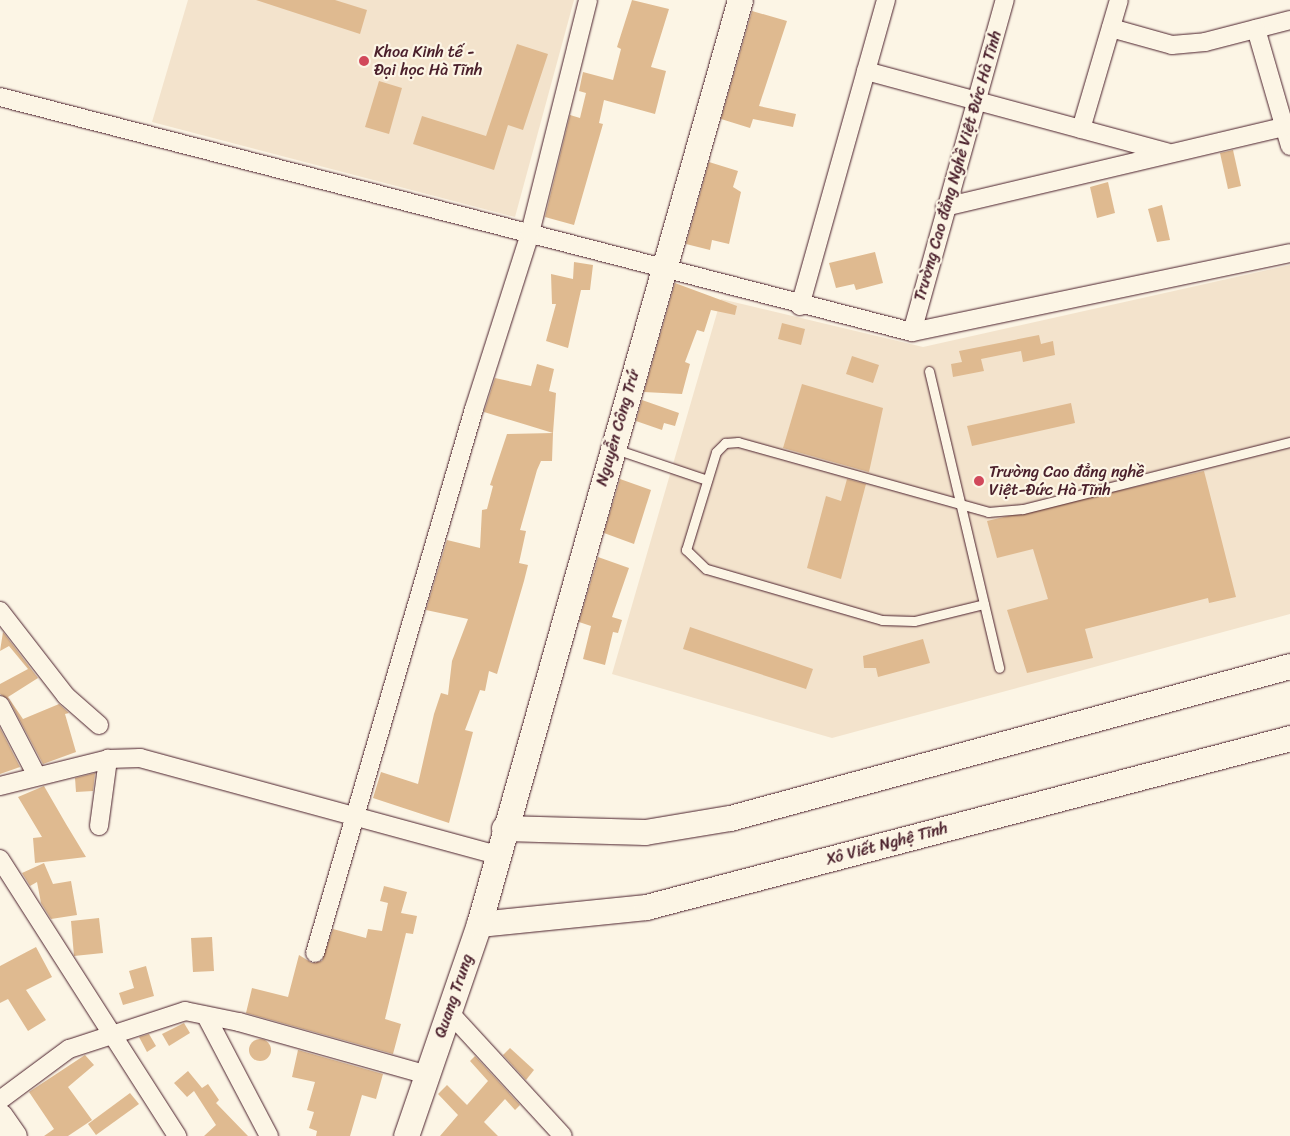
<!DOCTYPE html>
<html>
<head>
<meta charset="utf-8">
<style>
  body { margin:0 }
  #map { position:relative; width:1290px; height:1136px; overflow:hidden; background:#fcf5e5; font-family:Sriracha,sans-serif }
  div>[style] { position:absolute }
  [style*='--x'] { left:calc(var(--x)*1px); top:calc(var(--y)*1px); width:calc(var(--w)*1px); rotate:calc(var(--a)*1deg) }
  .built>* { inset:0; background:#f3e3cc }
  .building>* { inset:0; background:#dfba90 }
  .round { border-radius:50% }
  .roads { filter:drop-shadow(0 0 1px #4a1f2b) drop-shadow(0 0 1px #4a1f2b) }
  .lane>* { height:9px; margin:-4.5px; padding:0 4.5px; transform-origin:4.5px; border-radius:4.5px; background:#fcf5e5 }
  .street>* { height:18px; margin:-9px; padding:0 9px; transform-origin:9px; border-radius:9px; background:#fcf5e5 }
  .secondary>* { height:25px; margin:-12.5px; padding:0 12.5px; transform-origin:12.5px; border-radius:12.5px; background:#fcf5e5 }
  .dots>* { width:14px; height:14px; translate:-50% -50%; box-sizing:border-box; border:2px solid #fcf5e5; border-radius:50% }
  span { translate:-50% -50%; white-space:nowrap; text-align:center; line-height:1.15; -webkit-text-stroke:4.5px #fcf5e5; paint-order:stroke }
  .poi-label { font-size:16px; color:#4a1f2b }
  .left { translate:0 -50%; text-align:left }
  .street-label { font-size:16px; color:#4a1f2b }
</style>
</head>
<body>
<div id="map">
  <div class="built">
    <i style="clip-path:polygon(188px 0,574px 0,515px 217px,152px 122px)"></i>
    <i style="clip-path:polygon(1290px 265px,1290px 614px,832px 738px,612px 674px,721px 299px,923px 347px)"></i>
  </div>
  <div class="building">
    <i style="clip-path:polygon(256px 0,335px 0,367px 10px,360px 34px)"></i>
    <i style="clip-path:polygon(632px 0,669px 9px,651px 67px,666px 71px,655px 114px,604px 100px,599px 123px,603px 124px,574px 225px,545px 217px,570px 115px,580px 118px,586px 93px,579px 91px,583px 72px,613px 80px,621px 49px,617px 47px)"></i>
    <i style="clip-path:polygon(752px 11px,787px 21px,759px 106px,796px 114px,793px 127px,753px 119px,750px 128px,721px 119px)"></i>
    <i style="clip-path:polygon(517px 44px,548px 54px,523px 130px,508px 125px,494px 170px,413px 144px,422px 116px,486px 136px)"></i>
    <i style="clip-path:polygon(379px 81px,402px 88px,389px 134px,365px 127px)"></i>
    <i style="clip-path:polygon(1233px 150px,1241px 186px,1228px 189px,1220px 153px)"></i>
    <i style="clip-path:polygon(709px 162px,738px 171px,733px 187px,741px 192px,729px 244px,712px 240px,710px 250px,686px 244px)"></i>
    <i style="clip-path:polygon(1108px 182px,1115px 213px,1097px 218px,1090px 187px)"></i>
    <i style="clip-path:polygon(1162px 205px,1170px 240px,1157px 242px,1148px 209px)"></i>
    <i style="clip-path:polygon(875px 252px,883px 283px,856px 290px,854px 284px,836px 288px,829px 263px)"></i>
    <i style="clip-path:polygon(574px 262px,593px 265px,590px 290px,581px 290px,568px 348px,546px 341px,556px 304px,552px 304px,551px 274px,573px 279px)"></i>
    <i style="clip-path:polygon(675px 283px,737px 306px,735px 315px,711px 310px,704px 332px,697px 330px,685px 362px,690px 364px,682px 394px,644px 392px)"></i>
    <i style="clip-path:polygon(782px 323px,805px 329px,801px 345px,778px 339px)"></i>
    <i style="clip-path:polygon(1039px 335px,1041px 344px,1053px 341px,1055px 355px,1023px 362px,1021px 351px,981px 359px,984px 371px,953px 377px,951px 364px,962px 362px,959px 351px)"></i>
    <i style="clip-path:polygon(852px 356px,879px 365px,873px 383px,846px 374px)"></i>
    <i style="clip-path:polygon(537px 364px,554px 369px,549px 391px,556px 393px,553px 433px,484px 412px,495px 378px,531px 386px)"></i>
    <i style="clip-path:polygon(802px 384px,883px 408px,869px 472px,783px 448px)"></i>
    <i style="clip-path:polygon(642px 400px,679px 413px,675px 426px,664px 423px,662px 430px,636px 421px)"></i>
    <i style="clip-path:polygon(1071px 403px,1075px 423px,972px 446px,967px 426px)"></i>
    <i style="clip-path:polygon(553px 433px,552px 461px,541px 461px,537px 470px,520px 530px,526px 531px,519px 563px,528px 565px,524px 581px,497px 674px,489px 671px,485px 691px,480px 690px,465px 730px,473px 732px,449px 823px,373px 798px,381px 772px,418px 784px,434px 714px,441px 693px,448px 695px,452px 661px,468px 619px,426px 610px,447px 540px,480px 548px,482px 510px,487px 509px,493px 486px,490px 485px,507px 434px)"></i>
    <i style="clip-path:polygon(1204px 471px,1236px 597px,1209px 603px,1208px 598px,1085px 629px,1093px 658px,1027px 673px,1007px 610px,1048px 599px,1033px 549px,997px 558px,987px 521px)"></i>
    <i style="clip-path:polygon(620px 479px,651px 490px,634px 544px,604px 533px)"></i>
    <i style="clip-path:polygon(847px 479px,866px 484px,841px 579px,807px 568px,826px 496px,841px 501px)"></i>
    <i style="clip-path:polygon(598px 557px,629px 568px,612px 617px,622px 620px,618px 633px,613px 632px,605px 665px,583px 659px,591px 626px,579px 622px)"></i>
    <i style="clip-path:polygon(690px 627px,813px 669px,806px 689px,683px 649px)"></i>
    <i style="clip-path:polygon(3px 632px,38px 678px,8px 697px,23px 719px,59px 704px,69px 713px,65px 714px,76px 752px,43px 764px,9px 700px,0 694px,0 684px,28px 669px,9px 646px,0 651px)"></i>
    <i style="clip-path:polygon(923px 639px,930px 663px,878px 677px,876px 668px,864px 668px,863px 656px)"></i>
    <i style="clip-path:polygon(0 728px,20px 767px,0 774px)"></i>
    <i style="clip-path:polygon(95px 773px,93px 791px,76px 792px,75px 778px)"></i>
    <i style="clip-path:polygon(44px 786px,66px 824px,86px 857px,35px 863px,33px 838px,42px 837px,18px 797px)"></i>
    <i style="clip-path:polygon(44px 863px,53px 884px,71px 881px,77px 915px,51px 919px,41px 903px,37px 882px,30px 886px,22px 873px)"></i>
    <i style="clip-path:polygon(384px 886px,407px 892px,401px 913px,417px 916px,413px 934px,406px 933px,385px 1019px,401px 1024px,393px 1054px,246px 1013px,252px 988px,288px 997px,299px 955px,312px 963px,322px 961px,333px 929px,366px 938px,368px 929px,382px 931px,388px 903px,380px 901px)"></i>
    <i style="clip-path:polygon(99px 918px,103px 953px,74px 956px,71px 921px)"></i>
    <i style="clip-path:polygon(212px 937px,214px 971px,193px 972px,191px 938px)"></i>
    <i style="clip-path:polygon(36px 947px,52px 977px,26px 990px,46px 1020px,28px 1031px,8px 999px,0 1003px,0 966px)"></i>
    <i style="clip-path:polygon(146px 966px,154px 996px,123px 1005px,119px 993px,134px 988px,129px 971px)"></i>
    <i style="clip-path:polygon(184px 1023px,190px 1033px,169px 1046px,162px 1034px)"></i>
    <i style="clip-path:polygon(149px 1034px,156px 1046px,147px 1052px,139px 1037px)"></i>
    <i class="round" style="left:249px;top:1039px;width:22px;height:22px"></i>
    <i style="clip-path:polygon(510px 1048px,534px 1070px,526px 1080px,503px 1055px)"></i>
    <i style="clip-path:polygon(298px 1050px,383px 1074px,376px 1099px,362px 1095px,350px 1136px,316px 1136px,317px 1131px,309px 1128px,314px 1112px,307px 1110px,315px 1082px,292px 1077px)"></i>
    <i style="clip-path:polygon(85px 1055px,94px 1065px,68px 1087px,92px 1120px,68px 1136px,44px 1136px,54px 1129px,29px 1092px)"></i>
    <i style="clip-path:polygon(475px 1056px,520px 1105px,515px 1110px,505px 1099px,484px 1122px,498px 1136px,440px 1136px,458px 1115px,438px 1094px,447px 1085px,467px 1105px,488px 1081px,470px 1061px)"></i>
    <i style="clip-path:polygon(188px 1071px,202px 1088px,208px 1084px,219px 1100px,216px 1103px,248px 1136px,204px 1136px,216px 1125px,194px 1091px,187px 1097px,174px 1083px)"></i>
    <i style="clip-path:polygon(130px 1093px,139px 1104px,96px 1135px,88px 1124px)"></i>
  </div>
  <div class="roads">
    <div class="lane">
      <i style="--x:929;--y:371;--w:305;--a:76.7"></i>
      <i style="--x:615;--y:449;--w:97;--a:18.6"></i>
      <i style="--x:984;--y:604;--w:72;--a:166.3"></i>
      <i style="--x:914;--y:621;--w:32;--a:-178"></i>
      <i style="--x:882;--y:620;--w:183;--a:-163.8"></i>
      <i style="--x:706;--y:569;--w:28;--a:-136"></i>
      <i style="--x:686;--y:550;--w:102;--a:-73"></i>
      <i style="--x:716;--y:452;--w:13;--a:-45"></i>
      <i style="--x:725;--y:443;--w:13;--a:-4"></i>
      <i style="--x:738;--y:442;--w:260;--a:15.6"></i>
      <i style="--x:988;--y:512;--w:35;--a:-5"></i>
      <i style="--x:1023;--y:509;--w:275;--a:-14.1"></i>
    </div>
    <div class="street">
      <i style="--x:1111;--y:28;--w:63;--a:15.6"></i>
      <i style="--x:1172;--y:45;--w:33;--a:-5"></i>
      <i style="--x:1205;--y:42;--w:88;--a:-14.5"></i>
      <i style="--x:1256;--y:29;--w:122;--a:73.8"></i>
      <i style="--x:866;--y:71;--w:312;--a:15.1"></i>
      <i style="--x:0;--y:97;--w:942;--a:14.45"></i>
      <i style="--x:912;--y:332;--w:386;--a:-11.8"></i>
      <i style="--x:1081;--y:129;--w:134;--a:-73.6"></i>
      <i style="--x:945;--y:207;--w:348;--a:-13.3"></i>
      <i style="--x:800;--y:306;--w:318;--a:-74.3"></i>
      <i style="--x:912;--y:332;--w:345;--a:-74.4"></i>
      <i style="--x:0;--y:611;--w:108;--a:52.2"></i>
      <i style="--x:66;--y:696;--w:44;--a:41.3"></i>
      <i style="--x:0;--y:705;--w:80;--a:62.5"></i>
      <i style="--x:0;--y:786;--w:111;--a:-14"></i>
      <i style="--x:108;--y:759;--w:32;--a:-2"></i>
      <i style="--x:140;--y:758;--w:371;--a:15.2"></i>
      <i style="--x:99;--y:826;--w:68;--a:-82.3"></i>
      <i style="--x:0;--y:859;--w:329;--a:57.4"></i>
      <i style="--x:315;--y:953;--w:567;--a:-73.71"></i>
      <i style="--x:474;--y:409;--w:185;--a:-72.3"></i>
      <i style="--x:530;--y:233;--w:240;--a:-76"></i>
      <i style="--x:449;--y:1012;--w:168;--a:47.4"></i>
      <i style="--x:206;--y:1016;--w:136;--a:62.3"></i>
      <i style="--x:0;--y:1100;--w:86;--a:-36.5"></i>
      <i style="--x:69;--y:1049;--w:122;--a:-18.1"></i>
      <i style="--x:185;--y:1011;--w:55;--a:11.5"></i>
      <i style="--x:239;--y:1022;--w:195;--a:15.7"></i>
    </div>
    <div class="secondary">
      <i style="--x:504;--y:828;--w:141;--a:1.6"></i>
      <i style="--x:645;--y:832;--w:86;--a:-9.4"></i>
      <i style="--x:730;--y:818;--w:580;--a:-15.19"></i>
      <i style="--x:479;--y:924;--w:168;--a:-5.8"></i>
      <i style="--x:646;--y:907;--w:666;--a:-14.7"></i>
      <i style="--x:0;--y:1116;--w:24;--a:55"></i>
      <i style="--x:406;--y:1136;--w:224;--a:-71"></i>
      <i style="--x:479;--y:924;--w:960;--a:-74.23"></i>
    </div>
  </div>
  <div class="dots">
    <i style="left:364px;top:61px;background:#d1495b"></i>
    <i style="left:979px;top:481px;background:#d1495b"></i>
  </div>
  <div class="poi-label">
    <span class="left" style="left:374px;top:61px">Khoa Kinh tế -<br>Đại học Hà Tĩnh</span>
    <span class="left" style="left:989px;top:481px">Trường Cao đẳng nghề<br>Việt-Đức Hà Tĩnh</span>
  </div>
  <div class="street-label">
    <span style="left:958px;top:166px;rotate:-74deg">Trường Cao đẳng Nghề Việt Đức Hà Tĩnh</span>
    <span style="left:618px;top:428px;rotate:-74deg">Nguyễn Công Trứ</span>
    <span style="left:887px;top:844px;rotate:-15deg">Xô Viết Nghệ Tĩnh</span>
    <span style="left:454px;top:996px;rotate:-71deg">Quang Trung</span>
  </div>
</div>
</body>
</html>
